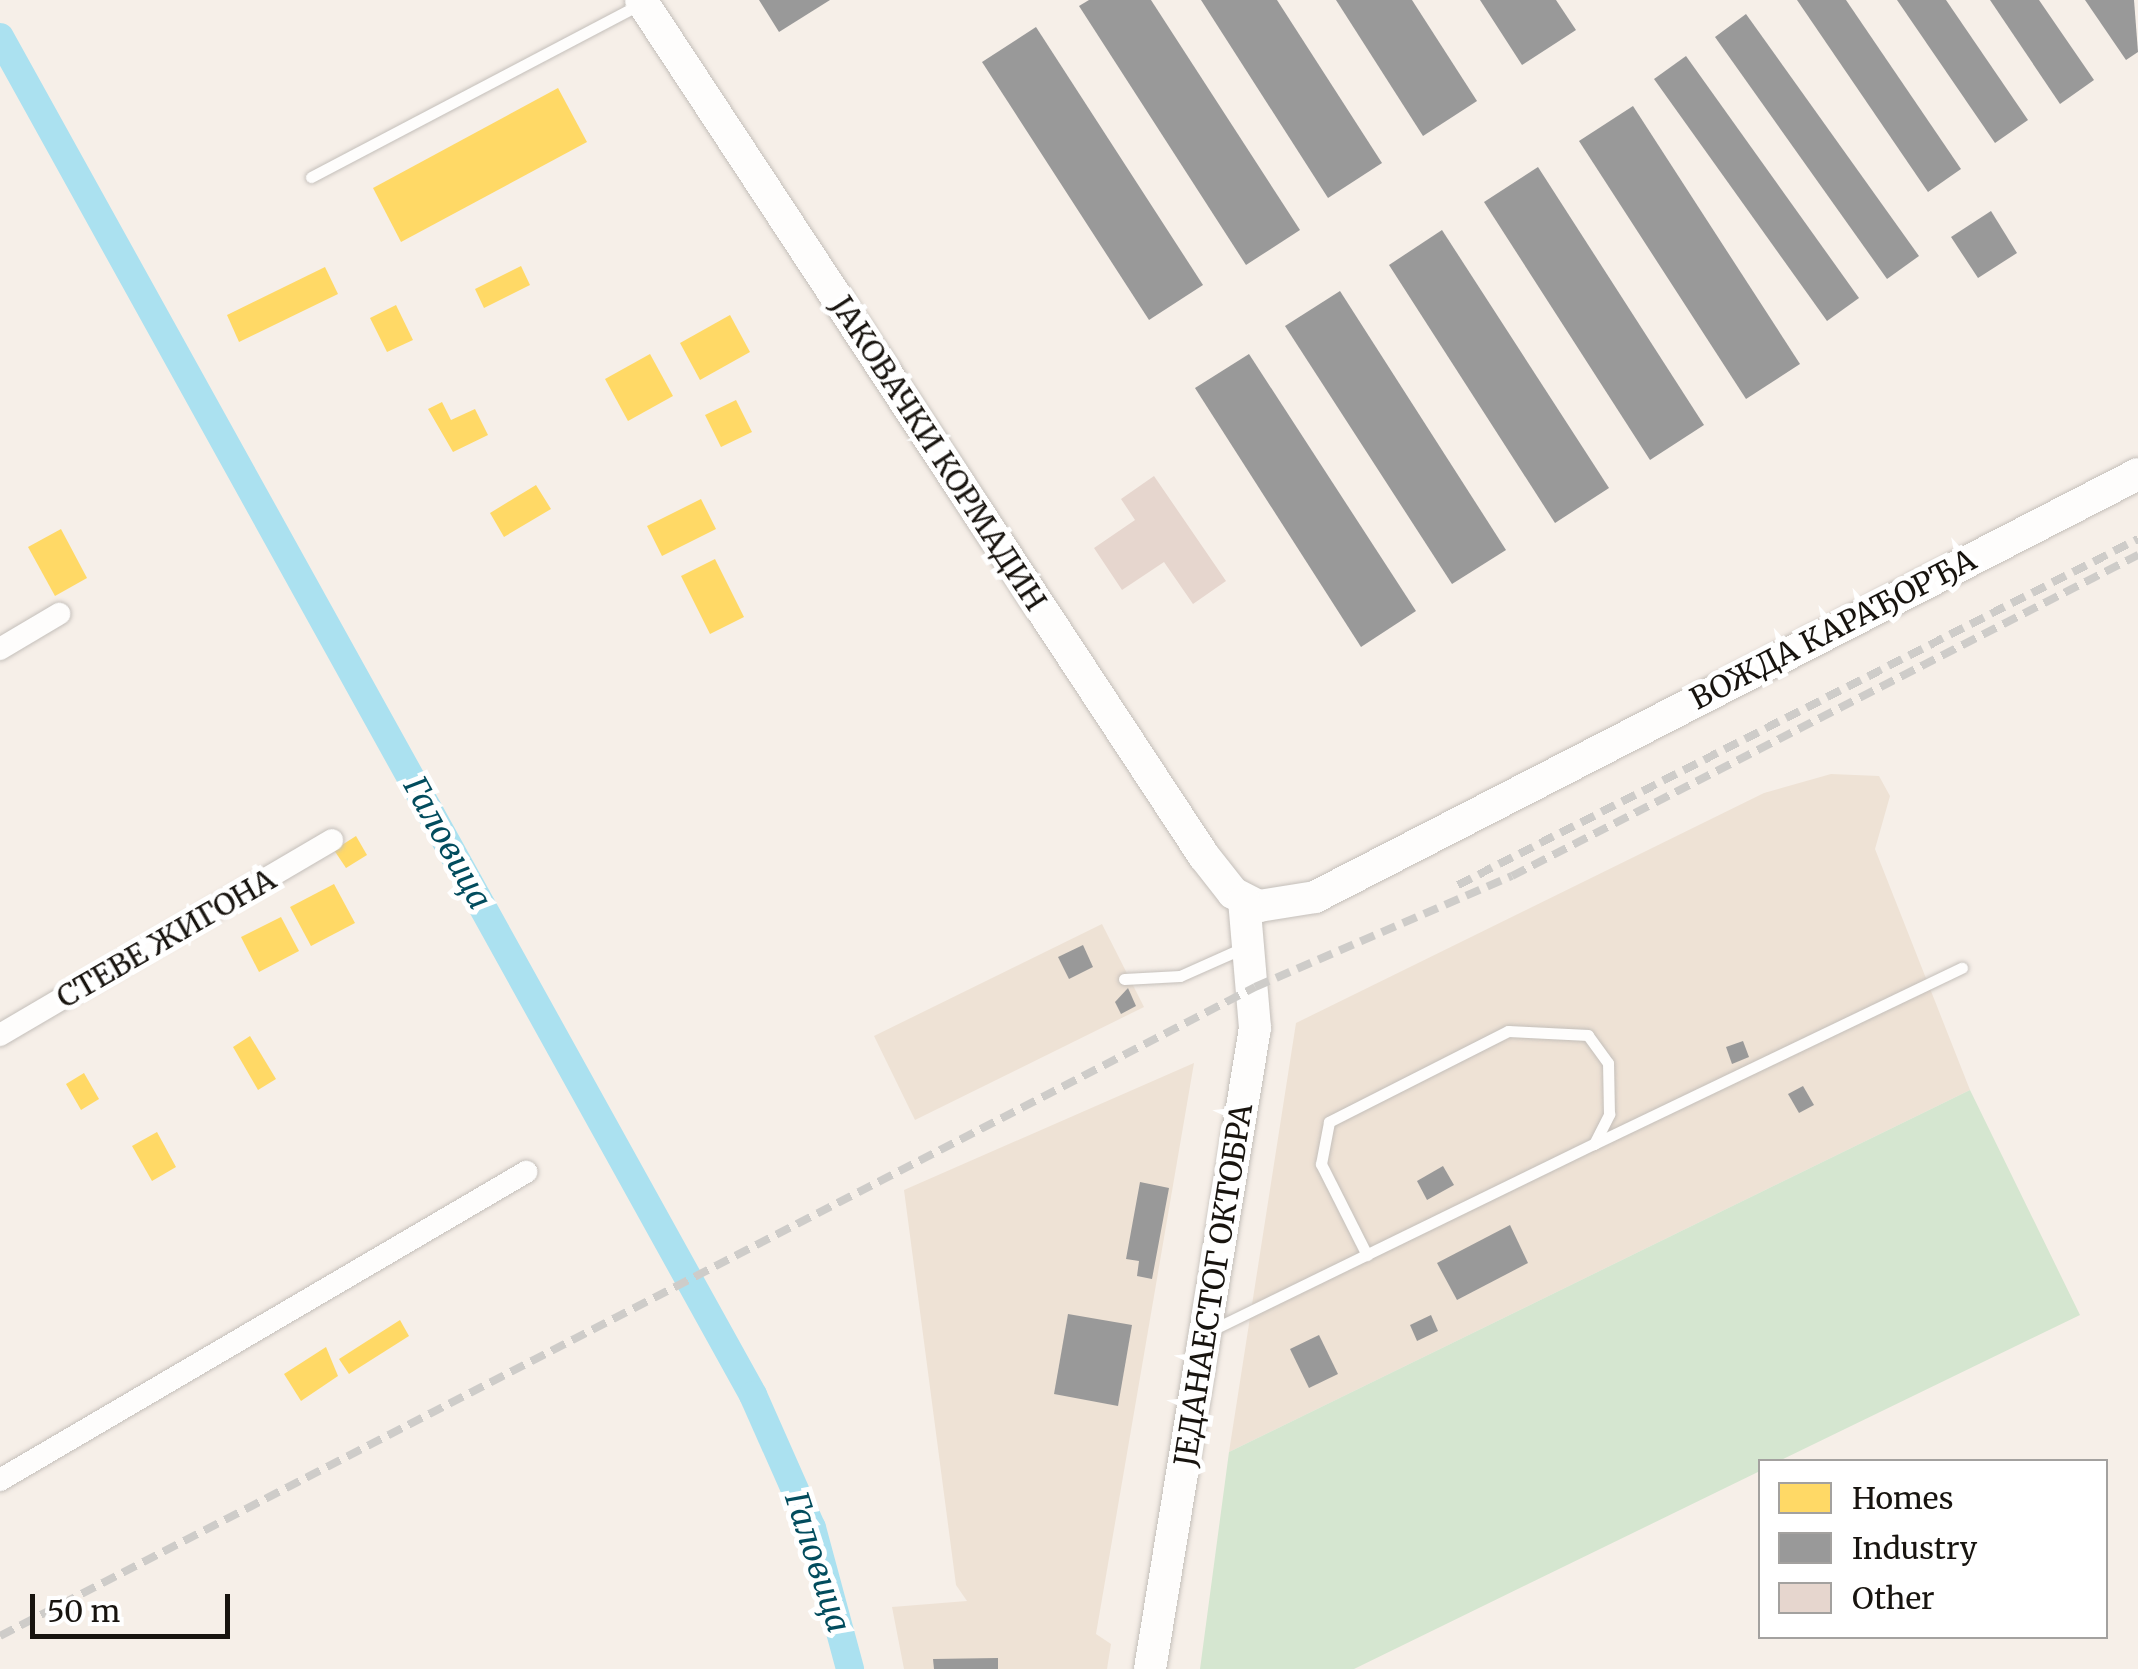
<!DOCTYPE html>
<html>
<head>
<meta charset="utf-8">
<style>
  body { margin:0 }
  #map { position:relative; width:2138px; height:1669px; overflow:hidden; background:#f6efe8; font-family:Merriweather,serif }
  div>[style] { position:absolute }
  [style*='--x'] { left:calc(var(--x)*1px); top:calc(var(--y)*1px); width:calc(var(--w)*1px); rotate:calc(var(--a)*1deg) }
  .built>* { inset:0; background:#eee2d5 }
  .green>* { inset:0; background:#d5e6d0 }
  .homes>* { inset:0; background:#ffd966 }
  .industry>* { inset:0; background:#999 }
  .canal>* { height:28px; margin:-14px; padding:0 14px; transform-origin:14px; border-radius:14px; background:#abe1f0 }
  .building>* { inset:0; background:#e6d6ce }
  .roads { filter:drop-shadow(0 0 2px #c4bfba) drop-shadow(0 0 2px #c4bfba) }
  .lane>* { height:11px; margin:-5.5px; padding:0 5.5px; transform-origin:5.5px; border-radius:5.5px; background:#fefdfc }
  .street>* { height:22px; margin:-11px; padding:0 11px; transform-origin:11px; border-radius:11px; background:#fefdfc }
  .secondary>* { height:32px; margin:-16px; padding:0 16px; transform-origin:16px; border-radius:16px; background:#fefdfc }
  .rail>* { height:8px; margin-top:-4px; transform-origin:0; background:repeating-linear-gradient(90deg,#ceccc9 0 15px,transparent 0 23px) }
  span { translate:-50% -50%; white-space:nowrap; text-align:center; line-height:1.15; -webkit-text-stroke:10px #fff; paint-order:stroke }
  .street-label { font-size:30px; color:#18140f }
  .water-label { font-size:32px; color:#024c5d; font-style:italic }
  .legend { position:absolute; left:1758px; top:1459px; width:350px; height:180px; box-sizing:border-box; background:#fff; border:2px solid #a3a19f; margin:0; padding:12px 18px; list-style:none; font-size:30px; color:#18140f }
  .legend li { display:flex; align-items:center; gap:20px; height:50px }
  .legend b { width:50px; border:2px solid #a3a19f }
  .scale { position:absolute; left:30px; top:1594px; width:200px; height:45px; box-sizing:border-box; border:5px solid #18140f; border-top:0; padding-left:12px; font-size:30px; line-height:35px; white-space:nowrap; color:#18140f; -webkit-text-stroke:8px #fff; paint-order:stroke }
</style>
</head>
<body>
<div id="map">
  <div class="built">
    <i style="clip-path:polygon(1831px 774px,1879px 776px,1890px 796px,1875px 849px,1970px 1090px,1229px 1452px,1296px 1023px,1764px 793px)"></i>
    <i style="clip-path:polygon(1102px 924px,1144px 1007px,915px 1120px,874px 1036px)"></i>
    <i style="clip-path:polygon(1194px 1063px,1096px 1634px,1111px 1644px,1107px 1669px,904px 1669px,892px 1607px,967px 1601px,956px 1585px,904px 1190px)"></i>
  </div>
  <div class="green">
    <i style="clip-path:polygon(1970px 1090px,2080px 1315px,1779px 1461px,1760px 1462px,1760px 1471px,1354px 1669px,1200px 1669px,1229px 1452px)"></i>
  </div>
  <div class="homes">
    <i style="clip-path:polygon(558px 88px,587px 142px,401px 242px,373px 188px)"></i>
    <i style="clip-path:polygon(521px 266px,530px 285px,484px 308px,475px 289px)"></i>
    <i style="clip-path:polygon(325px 267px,338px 294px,239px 342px,227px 315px)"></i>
    <i style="clip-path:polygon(396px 305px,413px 340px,387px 352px,370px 318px)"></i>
    <i style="clip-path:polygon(730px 315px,750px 352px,700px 380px,680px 343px)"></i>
    <i style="clip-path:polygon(650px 354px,673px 396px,628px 421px,605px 379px)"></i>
    <i style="clip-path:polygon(736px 400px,752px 432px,721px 447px,705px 415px)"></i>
    <i style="clip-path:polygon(442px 402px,451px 420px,475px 409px,488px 435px,453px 452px,428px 409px)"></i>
    <i style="clip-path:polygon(536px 485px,551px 509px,504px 537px,490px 513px)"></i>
    <i style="clip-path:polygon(701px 499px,716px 529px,662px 556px,647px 526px)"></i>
    <i style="clip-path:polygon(61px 529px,87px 578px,55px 596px,28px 547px)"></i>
    <i style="clip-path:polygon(715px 559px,744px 617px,710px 634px,681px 576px)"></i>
    <i style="clip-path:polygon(356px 836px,367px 855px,346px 868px,334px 850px)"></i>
    <i style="clip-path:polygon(334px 884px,355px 923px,311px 946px,290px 907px)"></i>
    <i style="clip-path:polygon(281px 917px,299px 951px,259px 972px,241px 937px)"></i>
    <i style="clip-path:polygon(250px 1036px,276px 1079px,258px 1090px,233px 1047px)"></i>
    <i style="clip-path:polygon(84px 1073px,99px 1099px,81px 1110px,66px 1084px)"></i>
    <i style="clip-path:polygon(157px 1132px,176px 1167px,152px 1181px,132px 1146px)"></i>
    <i style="clip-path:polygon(400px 1320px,409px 1336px,349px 1374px,339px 1359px)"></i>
    <i style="clip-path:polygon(326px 1347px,338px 1376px,301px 1401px,284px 1374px)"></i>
  </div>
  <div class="industry">
    <i style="clip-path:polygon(759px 0,830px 0,779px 32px)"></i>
    <i style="clip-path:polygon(1089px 0,1151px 0,1300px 230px,1246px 265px,1079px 6px)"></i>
    <i style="clip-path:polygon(1201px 0,1277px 0,1382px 163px,1328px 198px)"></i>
    <i style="clip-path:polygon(1336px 0,1412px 0,1477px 101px,1423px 136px)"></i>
    <i style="clip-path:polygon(1480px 0,1556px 0,1576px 30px,1522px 65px)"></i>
    <i style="clip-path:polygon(1797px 0,1846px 0,1961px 169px,1928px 192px)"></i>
    <i style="clip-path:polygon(1897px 0,1946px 0,2028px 120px,1995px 143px)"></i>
    <i style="clip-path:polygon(1990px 0,2039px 0,2094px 80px,2060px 104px)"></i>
    <i style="clip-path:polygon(2085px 0,2134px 0,2138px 52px,2126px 60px)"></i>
    <i style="clip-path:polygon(1746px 14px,1919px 256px,1887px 279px,1715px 37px)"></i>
    <i style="clip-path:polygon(1036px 27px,1203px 285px,1149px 320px,982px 62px)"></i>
    <i style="clip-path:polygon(1686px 56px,1859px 298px,1827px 321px,1654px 79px)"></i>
    <i style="clip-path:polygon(1633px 106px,1800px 364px,1746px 399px,1579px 141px)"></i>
    <i style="clip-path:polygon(1538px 167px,1704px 425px,1650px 460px,1484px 202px)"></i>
    <i style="clip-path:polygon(1991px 211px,2017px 253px,1978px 278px,1951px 237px)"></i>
    <i style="clip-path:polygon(1442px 230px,1609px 488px,1555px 523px,1389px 265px)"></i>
    <i style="clip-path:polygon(1340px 291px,1506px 550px,1452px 584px,1285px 326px)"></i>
    <i style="clip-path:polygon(1249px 354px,1416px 611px,1361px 647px,1195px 388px)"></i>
    <i style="clip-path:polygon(1083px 945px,1093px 967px,1069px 979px,1058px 957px)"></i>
    <i style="clip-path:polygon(1128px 988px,1136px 1006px,1121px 1014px,1115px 1002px)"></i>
    <i style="clip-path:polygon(1743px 1041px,1749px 1057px,1732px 1064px,1726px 1047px)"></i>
    <i style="clip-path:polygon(1803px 1086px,1814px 1105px,1799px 1113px,1788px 1094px)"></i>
    <i style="clip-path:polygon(1443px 1166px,1454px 1185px,1427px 1200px,1417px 1181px)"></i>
    <i style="clip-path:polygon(1140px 1182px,1169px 1188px,1152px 1279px,1137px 1276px,1139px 1261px,1126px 1259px)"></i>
    <i style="clip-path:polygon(1510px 1225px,1528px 1263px,1457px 1300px,1437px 1263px)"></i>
    <i style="clip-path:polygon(1068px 1314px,1132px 1325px,1118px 1406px,1054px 1394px)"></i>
    <i style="clip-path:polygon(1431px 1315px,1438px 1331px,1417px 1341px,1410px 1325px)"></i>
    <i style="clip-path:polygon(1319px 1335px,1338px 1374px,1309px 1388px,1290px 1349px)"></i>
    <i style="clip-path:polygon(998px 1658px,998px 1669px,934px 1669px,933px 1659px)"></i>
  </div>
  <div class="canal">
    <i style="--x:0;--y:37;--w:1553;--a:60.99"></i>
    <i style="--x:753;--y:1395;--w:145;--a:66.1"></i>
    <i style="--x:812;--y:1528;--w:146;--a:74.9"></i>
  </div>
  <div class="building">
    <i style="clip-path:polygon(1154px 476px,1226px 581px,1193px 604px,1164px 562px,1122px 590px,1094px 548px,1135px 520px,1121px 499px)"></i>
  </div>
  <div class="roads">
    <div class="lane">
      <i style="--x:311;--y:177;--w:370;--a:-27.7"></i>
      <i style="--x:1124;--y:979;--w:56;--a:-3.1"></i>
      <i style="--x:1180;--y:976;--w:71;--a:-24"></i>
      <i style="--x:1594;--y:1144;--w:408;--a:-25.6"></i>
      <i style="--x:1212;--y:1330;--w:425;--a:-26"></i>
      <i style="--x:1594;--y:1144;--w:34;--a:-63"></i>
      <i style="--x:1609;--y:1114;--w:51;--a:-91.1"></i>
      <i style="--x:1608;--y:1063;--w:34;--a:-126"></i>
      <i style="--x:1588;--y:1035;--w:80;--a:-177.1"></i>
      <i style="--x:1508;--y:1031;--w:201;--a:153.1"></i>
      <i style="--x:1329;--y:1122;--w:43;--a:100.8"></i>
      <i style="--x:1321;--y:1164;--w:102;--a:63.2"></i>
    </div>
    <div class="street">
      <i style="--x:0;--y:649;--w:69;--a:-30.7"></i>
      <i style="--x:0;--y:1035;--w:385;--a:-30.4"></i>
      <i style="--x:0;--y:1480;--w:610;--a:-30.35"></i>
    </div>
    <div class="secondary">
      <i style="--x:641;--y:0;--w:1025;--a:56.67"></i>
      <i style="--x:1204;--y:856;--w:47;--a:51.9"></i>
      <i style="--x:1233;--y:893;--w:29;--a:27"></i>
      <i style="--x:1259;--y:906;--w:57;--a:-9.1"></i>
      <i style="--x:1315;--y:897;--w:925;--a:-27.2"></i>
      <i style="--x:1150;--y:1669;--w:650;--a:-80.7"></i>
      <i style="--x:1255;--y:1028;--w:128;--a:-94.9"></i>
    </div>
  </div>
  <div class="rail">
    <i style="--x:1458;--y:885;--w:763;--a:-26.97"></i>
    <i style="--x:0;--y:1636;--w:1413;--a:-27.34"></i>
    <i style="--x:1255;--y:987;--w:280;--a:-23.4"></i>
    <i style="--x:1512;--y:876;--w:704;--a:-27.15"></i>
  </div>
  <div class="street-label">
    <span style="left:939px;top:453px;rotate:57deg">ЈАКОВАЧКИ КОРМАДИН</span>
    <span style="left:1833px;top:629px;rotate:-27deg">ВОЖДА КАРАЂОРЂА</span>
    <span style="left:166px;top:938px;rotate:-30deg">СТЕВЕ ЖИГОНА</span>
    <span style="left:1213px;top:1285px;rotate:-81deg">ЈЕДАНАЕСТОГ ОКТОБРА</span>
  </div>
  <div class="water-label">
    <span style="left:447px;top:843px;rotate:61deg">Галовица</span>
    <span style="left:817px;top:1562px;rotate:72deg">Галовица</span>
  </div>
  <ul class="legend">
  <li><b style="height:28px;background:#ffd966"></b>Homes</li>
  <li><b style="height:28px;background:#999"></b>Industry</li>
  <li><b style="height:28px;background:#e6d6ce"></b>Other</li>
  </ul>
  <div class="scale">50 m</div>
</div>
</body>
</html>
